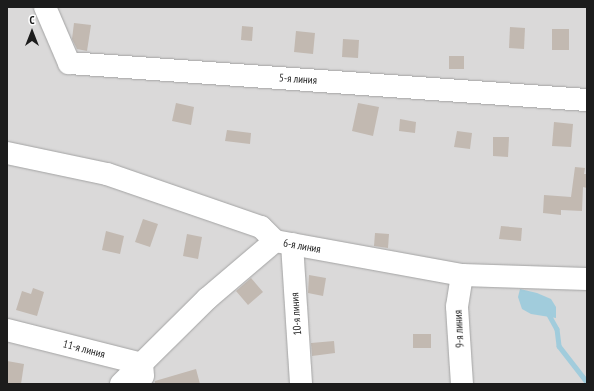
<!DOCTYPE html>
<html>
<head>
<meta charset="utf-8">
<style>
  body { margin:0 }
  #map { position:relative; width:594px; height:391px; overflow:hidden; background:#edeae1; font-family:"PT Sans Narrow",sans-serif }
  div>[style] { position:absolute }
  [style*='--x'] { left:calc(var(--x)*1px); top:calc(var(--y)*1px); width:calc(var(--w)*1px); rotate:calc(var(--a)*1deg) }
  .residential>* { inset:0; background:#dad9d9 }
  .water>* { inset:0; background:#a1ccdc }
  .stream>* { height:4.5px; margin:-2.25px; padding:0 2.25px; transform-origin:2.25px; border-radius:2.25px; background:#a1ccdc }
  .building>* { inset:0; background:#c2b9b1 }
  .roads { filter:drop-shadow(0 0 1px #a3a3a3) drop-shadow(0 0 1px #a3a3a3) }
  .minor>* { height:22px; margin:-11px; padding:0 11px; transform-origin:11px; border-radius:11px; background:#fff }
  span { translate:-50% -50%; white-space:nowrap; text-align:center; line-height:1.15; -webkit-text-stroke:4px #fff; paint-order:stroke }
  .street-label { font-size:11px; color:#1c1c1c }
  .frame { position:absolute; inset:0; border:8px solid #1c1c1c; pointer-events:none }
  .north { position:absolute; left:12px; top:12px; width:40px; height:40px; -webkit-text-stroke:3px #fff; paint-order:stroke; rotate:0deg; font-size:11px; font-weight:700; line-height:16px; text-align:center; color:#1c1c1c }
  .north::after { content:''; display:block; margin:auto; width:14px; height:18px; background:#1c1c1c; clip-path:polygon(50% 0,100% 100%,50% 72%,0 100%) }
</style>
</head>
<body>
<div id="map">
  <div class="residential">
    <i style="clip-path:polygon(7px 7px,587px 7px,587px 384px,7px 384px)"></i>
  </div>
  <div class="water">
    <i style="clip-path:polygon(520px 289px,537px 293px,551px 299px,556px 307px,556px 318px,531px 314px,522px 309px,518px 297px)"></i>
  </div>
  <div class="stream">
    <i style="--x:548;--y:313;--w:18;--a:61"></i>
    <i style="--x:557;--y:329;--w:17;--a:83"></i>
    <i style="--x:559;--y:346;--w:46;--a:52.1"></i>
  </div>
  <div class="building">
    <i style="clip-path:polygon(74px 23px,91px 25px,87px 51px,77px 49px,72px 39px)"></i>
    <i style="clip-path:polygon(242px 26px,253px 27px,252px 41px,241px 40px)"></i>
    <i style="clip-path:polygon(510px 27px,525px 28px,524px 49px,509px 48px)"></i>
    <i style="clip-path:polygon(552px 29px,569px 29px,569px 50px,552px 50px)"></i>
    <i style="clip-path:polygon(296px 31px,315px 33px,313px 54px,294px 52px)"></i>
    <i style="clip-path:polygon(343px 39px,359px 40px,358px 58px,342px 57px)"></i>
    <i style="clip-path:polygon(449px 56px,464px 56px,464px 69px,449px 69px)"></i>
    <i style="clip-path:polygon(176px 103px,194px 107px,191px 125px,172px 121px)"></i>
    <i style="clip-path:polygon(358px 103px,379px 107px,373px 136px,352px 131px)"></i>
    <i style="clip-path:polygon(400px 119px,416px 122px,415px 133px,399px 131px)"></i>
    <i style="clip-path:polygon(554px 122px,573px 124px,571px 147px,552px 146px)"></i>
    <i style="clip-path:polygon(227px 130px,251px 133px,250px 144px,225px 141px)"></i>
    <i style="clip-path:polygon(457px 131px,472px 133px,470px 149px,454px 147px)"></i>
    <i style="clip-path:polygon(493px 137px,509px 137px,508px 157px,493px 156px)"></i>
    <i style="clip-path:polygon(575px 167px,585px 168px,584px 174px,587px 174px,587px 188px,583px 187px,582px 211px,561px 210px,561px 215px,543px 213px,544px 195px,571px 197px)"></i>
    <i style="clip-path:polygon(143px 219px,158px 224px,150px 247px,135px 242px)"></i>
    <i style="clip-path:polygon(501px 226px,522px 228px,521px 241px,499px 239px)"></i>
    <i style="clip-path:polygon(106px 231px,124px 236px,120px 254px,102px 250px)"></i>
    <i style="clip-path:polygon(375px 233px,389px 234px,388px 248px,374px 246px)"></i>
    <i style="clip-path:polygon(187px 234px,202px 237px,198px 259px,183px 256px)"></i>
    <i style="clip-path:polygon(309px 275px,326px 278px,323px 296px,308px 293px)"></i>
    <i style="clip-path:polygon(251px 278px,263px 292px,248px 305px,236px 291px)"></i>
    <i style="clip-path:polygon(33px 288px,44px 292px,37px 316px,16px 310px,22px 291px,31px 294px)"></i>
    <i style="clip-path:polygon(413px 334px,431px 334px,431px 348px,413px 348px)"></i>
    <i style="clip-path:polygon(334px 341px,335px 353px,312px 356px,311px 343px)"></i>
    <i style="clip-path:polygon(7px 361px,24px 364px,21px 384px,7px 384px)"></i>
    <i style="clip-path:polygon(196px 369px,200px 384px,155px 384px,155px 381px)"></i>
  </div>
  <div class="roads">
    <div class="minor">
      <i style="--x:45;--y:7;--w:61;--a:66.8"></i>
      <i style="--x:69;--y:63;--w:519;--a:4.09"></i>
      <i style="--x:7;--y:153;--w:102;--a:11.9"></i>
      <i style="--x:107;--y:174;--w:163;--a:19"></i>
      <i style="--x:261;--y:227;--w:20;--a:45"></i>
      <i style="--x:275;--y:241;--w:190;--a:10.3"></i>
      <i style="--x:462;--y:275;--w:125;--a:1.8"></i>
      <i style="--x:292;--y:244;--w:140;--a:86.3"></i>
      <i style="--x:462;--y:275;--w:32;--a:99"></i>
      <i style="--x:457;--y:307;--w:77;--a:86.3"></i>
      <i style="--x:7;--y:330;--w:139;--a:14.1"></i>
      <i style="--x:142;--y:364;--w:12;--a:85"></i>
      <i style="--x:121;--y:384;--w:122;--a:-44.7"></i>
      <i style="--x:208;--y:298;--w:88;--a:-40.4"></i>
    </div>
  </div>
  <div class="street-label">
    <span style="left:298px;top:79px;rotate:4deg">5-я линия</span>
    <span style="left:302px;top:246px;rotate:10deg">6-я линия</span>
    <span style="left:296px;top:314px;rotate:-94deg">10-я линия</span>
    <span style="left:459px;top:329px;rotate:-93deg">9-я линия</span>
    <span style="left:84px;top:349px;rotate:15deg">11-я линия</span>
  </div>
  <div class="frame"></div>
  <div class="north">С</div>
</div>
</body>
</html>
